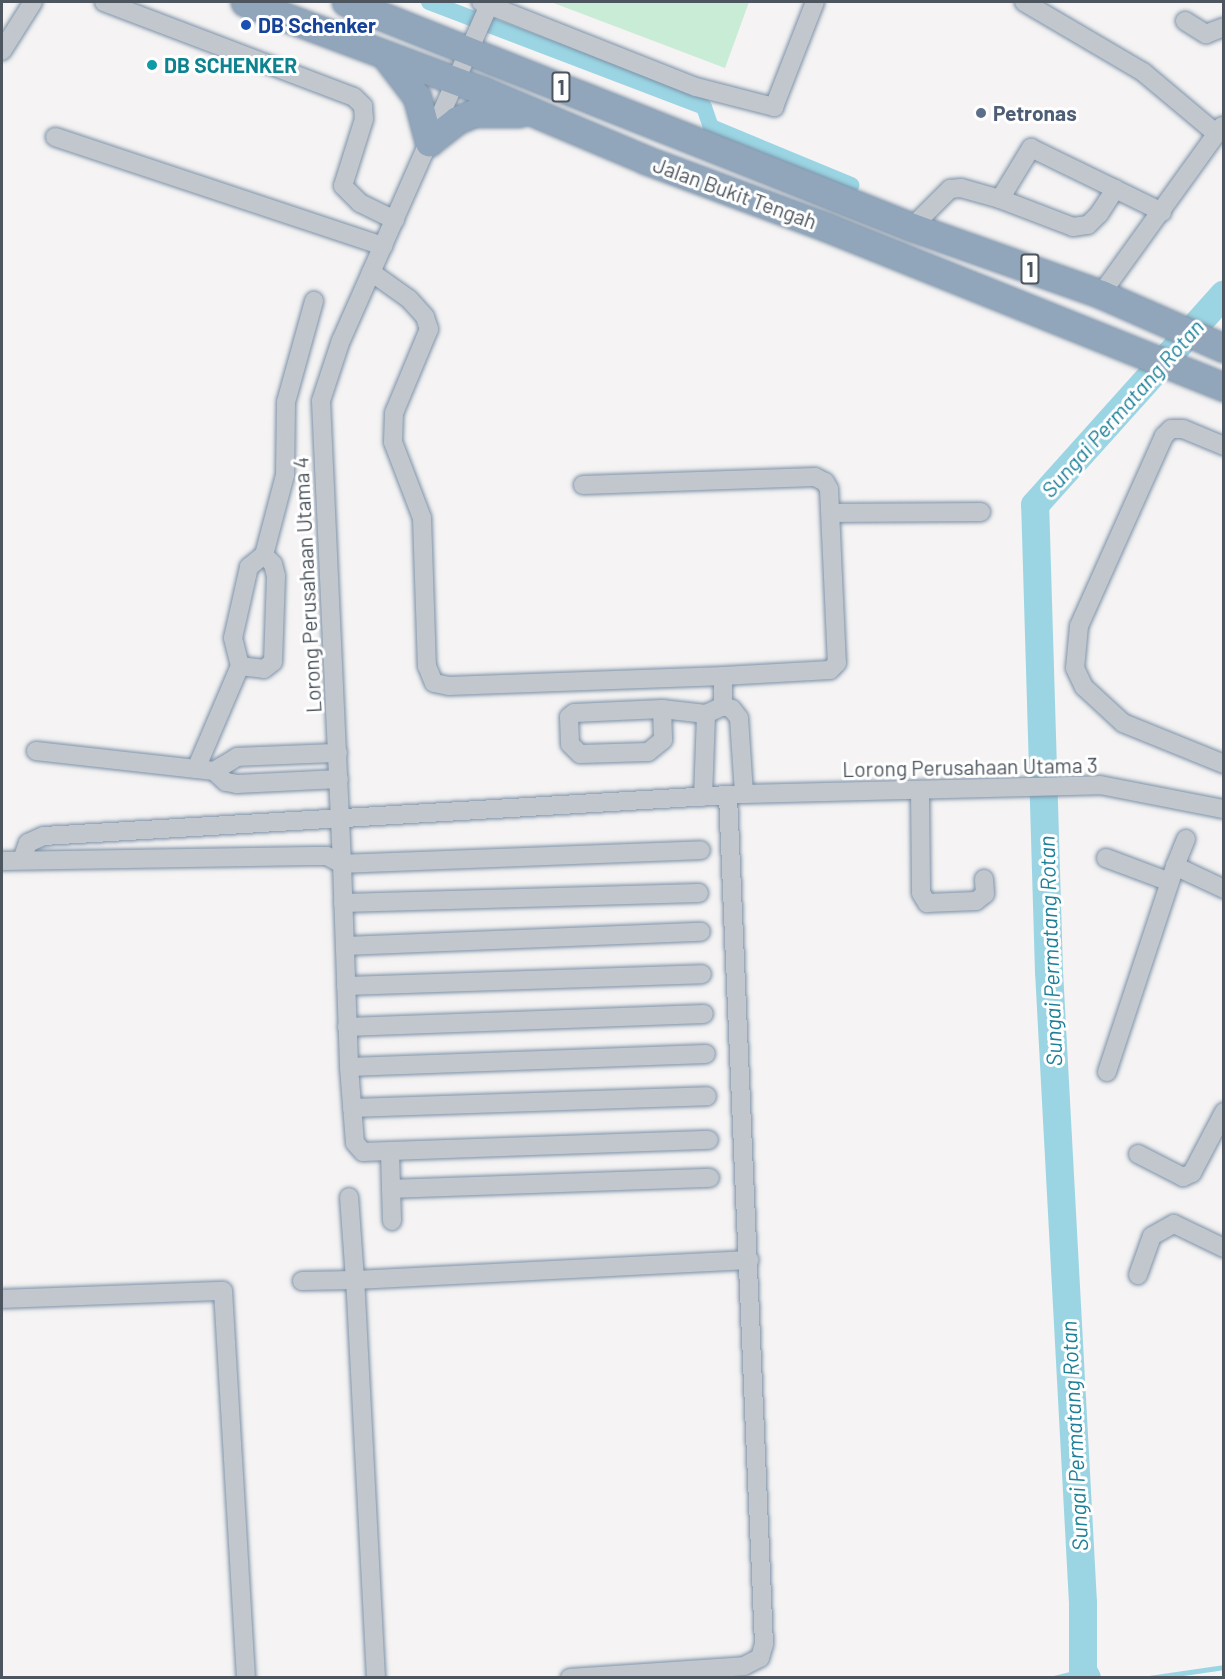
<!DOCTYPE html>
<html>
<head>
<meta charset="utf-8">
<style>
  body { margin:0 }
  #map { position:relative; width:1225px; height:1679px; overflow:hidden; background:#f5f3f3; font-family:Barlow,sans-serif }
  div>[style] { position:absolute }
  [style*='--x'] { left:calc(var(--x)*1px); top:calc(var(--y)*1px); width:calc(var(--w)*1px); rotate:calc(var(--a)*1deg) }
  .green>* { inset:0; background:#c8ecd5 }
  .stream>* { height:4.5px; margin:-2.25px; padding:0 2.25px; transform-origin:2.25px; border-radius:2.25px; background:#9bd5e3 }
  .canal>* { height:16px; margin:-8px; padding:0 8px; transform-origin:8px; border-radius:8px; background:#9bd5e3 }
  .river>* { height:28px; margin:-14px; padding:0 14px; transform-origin:14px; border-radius:14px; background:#9bd5e3 }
  .roads { filter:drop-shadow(0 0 2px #7c91a7) drop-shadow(0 0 2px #7c91a7) }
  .minor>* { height:18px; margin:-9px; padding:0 9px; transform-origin:9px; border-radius:9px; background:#c1c7cd }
  .highway>* { height:27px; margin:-13.5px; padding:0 13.5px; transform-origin:13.5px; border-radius:13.5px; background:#91a6bb }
  .dots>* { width:16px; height:16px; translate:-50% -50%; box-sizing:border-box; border:3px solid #fff; border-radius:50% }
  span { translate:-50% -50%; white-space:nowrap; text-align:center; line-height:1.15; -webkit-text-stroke:6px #fff; paint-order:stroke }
  .shield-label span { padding:2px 4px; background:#fff; border:2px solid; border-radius:4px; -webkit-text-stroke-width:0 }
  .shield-label { font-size:20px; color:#4d565e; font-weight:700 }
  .transit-label { font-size:21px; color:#164399; font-weight:700 }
  .left { translate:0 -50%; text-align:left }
  .culture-label { font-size:21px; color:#0d838f; font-weight:700 }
  .service-label { font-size:21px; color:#4e5e75; font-weight:700 }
  .street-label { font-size:21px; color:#4d565e }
  .water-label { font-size:22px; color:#1d8099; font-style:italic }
  .frame { position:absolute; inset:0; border:3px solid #4d565e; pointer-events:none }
</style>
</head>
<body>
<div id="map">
  <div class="green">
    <i style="clip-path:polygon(551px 2px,749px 2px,725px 68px)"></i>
  </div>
  <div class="stream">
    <i style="--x:1054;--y:1678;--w:30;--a:-14"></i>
    <i style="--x:1149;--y:1678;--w:76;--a:-8.3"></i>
  </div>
  <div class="canal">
    <i style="--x:429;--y:2;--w:294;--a:20.9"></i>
    <i style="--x:704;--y:107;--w:21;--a:71"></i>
    <i style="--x:711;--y:127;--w:152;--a:22.5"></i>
  </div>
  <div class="river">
    <i style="--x:1087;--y:1678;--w:8;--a:-120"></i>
    <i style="--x:1083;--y:1671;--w:68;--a:-90"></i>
    <i style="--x:1083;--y:1603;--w:632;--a:-93.08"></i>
    <i style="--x:1049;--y:972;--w:467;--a:-91.7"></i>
    <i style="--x:1035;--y:505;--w:283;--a:-48.1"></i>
  </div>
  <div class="roads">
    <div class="minor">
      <i style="--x:104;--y:2;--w:267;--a:20.8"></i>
      <i style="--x:354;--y:97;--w:13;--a:45"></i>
      <i style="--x:363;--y:106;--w:13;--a:86"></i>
      <i style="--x:364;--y:119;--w:70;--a:107.4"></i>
      <i style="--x:343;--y:186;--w:24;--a:45"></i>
      <i style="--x:360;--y:203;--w:39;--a:26"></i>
      <i style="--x:481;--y:2;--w:231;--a:21.6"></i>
      <i style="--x:696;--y:87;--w:81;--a:14.4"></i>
      <i style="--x:774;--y:107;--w:113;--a:-68.7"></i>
      <i style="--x:1024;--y:2;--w:138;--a:30.5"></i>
      <i style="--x:1143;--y:72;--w:97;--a:40"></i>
      <i style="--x:489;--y:5;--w:366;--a:113.8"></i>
      <i style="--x:341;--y:340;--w:64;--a:108.2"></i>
      <i style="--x:321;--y:401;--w:463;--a:87.4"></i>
      <i style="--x:342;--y:864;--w:359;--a:-2.2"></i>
      <i style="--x:1185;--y:21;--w:25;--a:32"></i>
      <i style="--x:1206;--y:34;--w:19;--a:-21"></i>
      <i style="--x:2;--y:51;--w:58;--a:-57.7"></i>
      <i style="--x:55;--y:137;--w:346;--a:18.4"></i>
      <i style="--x:1000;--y:199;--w:78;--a:21"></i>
      <i style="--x:1073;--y:227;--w:15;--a:-8"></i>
      <i style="--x:1088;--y:225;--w:16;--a:-45"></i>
      <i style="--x:1099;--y:214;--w:30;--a:-57"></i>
      <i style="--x:912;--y:227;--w:54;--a:-45"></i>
      <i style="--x:950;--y:189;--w:11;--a:-5"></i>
      <i style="--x:961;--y:188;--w:41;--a:15.8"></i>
      <i style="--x:1000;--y:199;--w:60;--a:-58.7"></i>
      <i style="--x:1031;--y:148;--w:146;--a:26"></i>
      <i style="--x:371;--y:272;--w:47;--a:35.4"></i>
      <i style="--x:409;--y:299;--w:24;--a:48"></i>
      <i style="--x:425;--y:317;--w:13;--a:72"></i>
      <i style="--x:429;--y:329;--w:91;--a:112.6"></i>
      <i style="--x:394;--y:413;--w:29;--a:92"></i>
      <i style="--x:393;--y:442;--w:81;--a:69.1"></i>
      <i style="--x:422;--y:518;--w:148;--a:88.1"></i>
      <i style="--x:427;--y:666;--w:18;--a:68"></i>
      <i style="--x:434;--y:683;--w:16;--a:11"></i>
      <i style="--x:450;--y:686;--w:273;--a:-2.1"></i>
      <i style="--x:1101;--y:294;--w:207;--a:-54.2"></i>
      <i style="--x:1224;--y:446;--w:44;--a:-157.5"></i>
      <i style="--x:1183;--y:429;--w:12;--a:180"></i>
      <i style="--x:1171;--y:429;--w:10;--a:135"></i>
      <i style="--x:1164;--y:436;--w:208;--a:114.1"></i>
      <i style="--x:1079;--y:626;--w:42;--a:95.4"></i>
      <i style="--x:1075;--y:668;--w:21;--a:65"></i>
      <i style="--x:1084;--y:687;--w:53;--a:42.7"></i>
      <i style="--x:1123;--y:723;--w:109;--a:22.1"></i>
      <i style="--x:583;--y:485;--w:232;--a:-2"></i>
      <i style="--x:815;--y:477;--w:11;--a:27"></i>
      <i style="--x:825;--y:482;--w:8;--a:60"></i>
      <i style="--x:829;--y:489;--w:174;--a:87.4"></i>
      <i style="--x:837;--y:663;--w:10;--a:135"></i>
      <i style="--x:830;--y:670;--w:107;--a:176.8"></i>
      <i style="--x:723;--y:676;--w:30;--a:90"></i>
      <i style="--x:831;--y:513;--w:150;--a:-0.4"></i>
      <i style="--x:264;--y:555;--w:83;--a:-75.3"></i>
      <i style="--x:285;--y:475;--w:73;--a:-89.2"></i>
      <i style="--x:286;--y:402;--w:105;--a:-74.5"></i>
      <i style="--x:240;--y:666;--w:24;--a:7"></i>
      <i style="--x:264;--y:669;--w:11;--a:-38"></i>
      <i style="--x:273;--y:662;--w:86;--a:-88"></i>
      <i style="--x:276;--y:576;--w:12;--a:-104"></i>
      <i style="--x:273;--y:564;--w:13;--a:-135"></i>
      <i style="--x:662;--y:709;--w:31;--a:88"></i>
      <i style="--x:663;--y:740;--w:19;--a:141"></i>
      <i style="--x:648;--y:752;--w:68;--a:178.3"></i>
      <i style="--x:580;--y:754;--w:14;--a:-135"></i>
      <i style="--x:570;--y:744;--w:27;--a:-92"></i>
      <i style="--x:569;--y:717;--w:6;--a:-39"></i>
      <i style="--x:574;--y:713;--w:88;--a:-2.6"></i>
      <i style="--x:662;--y:709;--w:44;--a:6.5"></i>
      <i style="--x:706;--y:714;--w:19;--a:-25"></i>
      <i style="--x:723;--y:706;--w:9;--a:18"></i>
      <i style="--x:732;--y:709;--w:11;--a:52"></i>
      <i style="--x:739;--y:718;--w:76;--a:86.2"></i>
      <i style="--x:36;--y:751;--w:179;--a:6.4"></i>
      <i style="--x:214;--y:771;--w:16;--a:43"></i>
      <i style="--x:226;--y:782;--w:11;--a:10"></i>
      <i style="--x:237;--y:784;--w:102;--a:-2.8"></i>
      <i style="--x:196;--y:769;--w:112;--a:-66.9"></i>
      <i style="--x:240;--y:666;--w:29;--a:-104"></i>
      <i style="--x:233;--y:638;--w:73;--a:-77.3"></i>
      <i style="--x:249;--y:567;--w:19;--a:-39"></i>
      <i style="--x:214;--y:771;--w:27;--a:-31"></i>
      <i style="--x:237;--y:757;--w:101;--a:-2.3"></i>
      <i style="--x:920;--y:791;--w:102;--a:89.4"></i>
      <i style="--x:921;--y:893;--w:12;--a:59"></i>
      <i style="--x:927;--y:903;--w:49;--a:-2.3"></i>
      <i style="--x:976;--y:901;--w:11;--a:-38"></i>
      <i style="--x:985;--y:894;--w:15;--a:-94"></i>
      <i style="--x:703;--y:797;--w:83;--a:-87.9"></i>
      <i style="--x:1186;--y:839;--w:29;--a:112"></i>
      <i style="--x:1175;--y:866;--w:54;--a:25.1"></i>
      <i style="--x:1106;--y:858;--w:68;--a:20.6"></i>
      <i style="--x:22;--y:860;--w:18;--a:-71"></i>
      <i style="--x:28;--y:843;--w:17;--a:-24"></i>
      <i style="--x:44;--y:836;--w:701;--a:-3.43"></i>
      <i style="--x:744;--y:794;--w:356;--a:-1.4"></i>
      <i style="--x:1100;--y:785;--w:126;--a:11"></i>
      <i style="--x:2;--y:861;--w:311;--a:-0.9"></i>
      <i style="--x:313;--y:856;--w:14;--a:0"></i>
      <i style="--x:327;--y:856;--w:17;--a:28"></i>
      <i style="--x:342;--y:864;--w:203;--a:88"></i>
      <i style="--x:349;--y:1067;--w:76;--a:85.5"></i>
      <i style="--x:355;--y:1143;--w:12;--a:48"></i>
      <i style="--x:363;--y:1152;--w:346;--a:-2"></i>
      <i style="--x:343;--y:903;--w:356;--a:-1.6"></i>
      <i style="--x:345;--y:946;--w:356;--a:-2.3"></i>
      <i style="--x:346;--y:986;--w:356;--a:-1.9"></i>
      <i style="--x:347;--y:1027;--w:357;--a:-2.1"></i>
      <i style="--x:349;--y:1067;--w:357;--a:-2.1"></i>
      <i style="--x:1107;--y:1072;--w:217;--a:-71.7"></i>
      <i style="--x:352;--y:1108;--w:355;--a:-1.9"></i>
      <i style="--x:390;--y:1153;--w:68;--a:88.3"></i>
      <i style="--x:1138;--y:1154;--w:51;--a:27.1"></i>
      <i style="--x:1183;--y:1177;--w:10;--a:-24"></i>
      <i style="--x:1192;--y:1173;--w:69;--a:-62.3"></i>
      <i style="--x:391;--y:1189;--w:319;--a:-2"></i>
      <i style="--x:1138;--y:1275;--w:41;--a:-70.3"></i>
      <i style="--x:1152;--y:1236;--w:25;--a:-29"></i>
      <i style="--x:1174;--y:1224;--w:55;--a:25.6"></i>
      <i style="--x:302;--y:1281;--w:53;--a:-1.1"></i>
      <i style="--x:355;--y:1280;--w:83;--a:-94.1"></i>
      <i style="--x:2;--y:1299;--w:221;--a:-2.1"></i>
      <i style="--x:223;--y:1291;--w:388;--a:86.6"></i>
      <i style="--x:376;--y:1678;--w:399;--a:-93"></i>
      <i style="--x:355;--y:1280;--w:395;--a:-2.9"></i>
      <i style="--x:570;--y:1678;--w:174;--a:-3.9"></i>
      <i style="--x:744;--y:1666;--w:18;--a:-27"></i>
      <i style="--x:760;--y:1658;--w:15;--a:-74"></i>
      <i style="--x:764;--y:1644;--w:850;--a:-92.43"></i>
    </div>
    <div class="highway">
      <i style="--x:245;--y:2;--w:254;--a:20.5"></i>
      <i style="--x:483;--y:91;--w:177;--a:22.9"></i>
      <i style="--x:646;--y:160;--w:192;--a:20.4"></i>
      <i style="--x:826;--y:227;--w:429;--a:21.9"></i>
      <i style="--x:346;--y:2;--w:609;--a:21.68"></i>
      <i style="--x:912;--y:227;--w:201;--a:19.5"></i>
      <i style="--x:1101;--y:294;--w:134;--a:23.7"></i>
      <i style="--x:385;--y:55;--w:53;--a:52.7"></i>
      <i style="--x:417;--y:97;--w:47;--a:75.1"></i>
      <i style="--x:429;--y:142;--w:36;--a:-38"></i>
      <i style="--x:457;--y:120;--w:18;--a:-22"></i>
      <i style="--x:474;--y:113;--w:45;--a:0"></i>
    </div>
  </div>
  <div class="dots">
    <i style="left:246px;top:25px;background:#1a4fb4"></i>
    <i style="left:152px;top:65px;background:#0f9aa8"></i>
    <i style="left:981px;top:113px;background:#5c6f8a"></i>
  </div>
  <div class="shield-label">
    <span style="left:561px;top:87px">1</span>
    <span style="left:1030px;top:269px">1</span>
  </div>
  <div class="transit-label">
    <span class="left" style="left:258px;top:25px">DB Schenker</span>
  </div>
  <div class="culture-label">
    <span class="left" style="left:164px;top:65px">DB SCHENKER</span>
  </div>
  <div class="service-label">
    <span class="left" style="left:993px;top:113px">Petronas</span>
  </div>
  <div class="street-label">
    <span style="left:735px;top:193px;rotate:20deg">Jalan Bukit Tengah</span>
    <span style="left:307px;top:585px;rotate:-93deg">Lorong Perusahaan Utama 4</span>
    <span style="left:970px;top:767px;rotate:-1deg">Lorong Perusahaan Utama 3</span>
  </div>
  <div class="water-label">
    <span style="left:1122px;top:408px;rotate:-48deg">Sungai Permatang Rotan</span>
    <span style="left:1050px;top:951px;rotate:-92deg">Sungai Permatang Rotan</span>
    <span style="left:1074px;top:1436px;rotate:-93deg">Sungai Permatang Rotan</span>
  </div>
  <div class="frame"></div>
</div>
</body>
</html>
